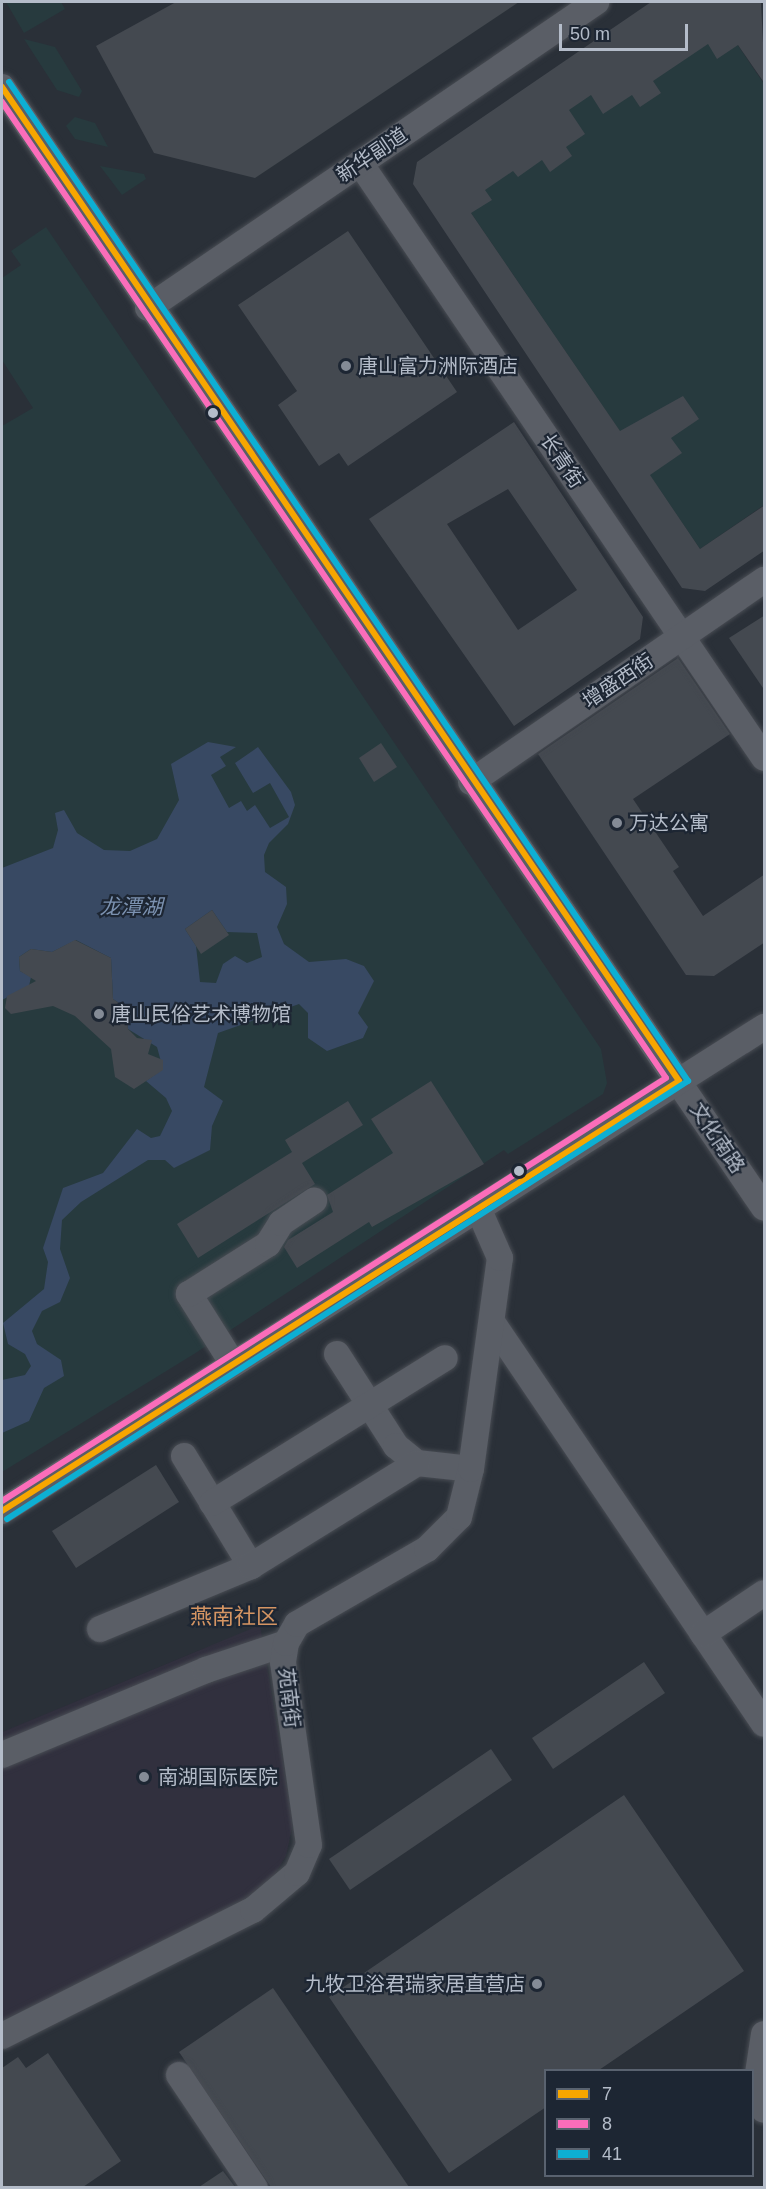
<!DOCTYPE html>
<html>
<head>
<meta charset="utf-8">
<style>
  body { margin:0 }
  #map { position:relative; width:766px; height:2189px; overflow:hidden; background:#2a3038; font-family:Helvetica,"Noto Sans SC",sans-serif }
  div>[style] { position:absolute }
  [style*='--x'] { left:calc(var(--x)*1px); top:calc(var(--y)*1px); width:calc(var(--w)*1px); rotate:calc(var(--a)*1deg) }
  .medical>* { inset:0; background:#31303e }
  .green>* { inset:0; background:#273a3e }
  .water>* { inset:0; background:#384963 }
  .building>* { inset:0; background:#444950 }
  .roads { filter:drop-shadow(0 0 2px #484c53) drop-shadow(0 0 2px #484c53) }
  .minor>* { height:26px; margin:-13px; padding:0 13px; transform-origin:13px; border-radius:13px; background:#5a5e66 }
  .bus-1>* { height:6px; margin:-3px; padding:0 3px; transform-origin:3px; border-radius:3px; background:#f7a600 }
  .bus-2>* { height:6px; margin:-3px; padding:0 3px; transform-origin:3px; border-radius:3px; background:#fb6dba }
  .bus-3>* { height:6px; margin:-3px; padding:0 3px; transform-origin:3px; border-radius:3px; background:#0dafd3 }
  .dots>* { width:16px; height:16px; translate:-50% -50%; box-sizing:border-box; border:3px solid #1d2633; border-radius:50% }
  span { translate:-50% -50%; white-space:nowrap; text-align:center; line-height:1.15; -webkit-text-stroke:4.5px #1d2633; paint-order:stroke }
  .street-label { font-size:20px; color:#b4bcc9 }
  .poi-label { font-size:20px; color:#b4bcc9 }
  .left { translate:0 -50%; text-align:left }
  .right { translate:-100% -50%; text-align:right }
  .water-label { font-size:21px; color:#7c92b1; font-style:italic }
  .quarter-label { font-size:22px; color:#d59563 }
  .frame { position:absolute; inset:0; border:3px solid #b4bcc9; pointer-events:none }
  .legend { position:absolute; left:544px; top:2069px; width:210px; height:108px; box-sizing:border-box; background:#1d2633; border:2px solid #59626f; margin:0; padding:8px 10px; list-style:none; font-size:18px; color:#b4bcc9 }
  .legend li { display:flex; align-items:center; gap:12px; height:30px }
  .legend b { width:30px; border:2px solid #59626f }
  .scale { position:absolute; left:559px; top:24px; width:129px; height:27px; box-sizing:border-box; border:3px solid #b4bcc9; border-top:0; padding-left:8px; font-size:18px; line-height:21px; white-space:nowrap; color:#b4bcc9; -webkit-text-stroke:4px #1d2633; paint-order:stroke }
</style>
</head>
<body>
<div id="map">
  <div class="medical">
    <i style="clip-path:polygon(260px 1625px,293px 1823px,286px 1856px,273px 1877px,246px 1901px,2px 2021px,2px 1732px)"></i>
  </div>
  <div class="green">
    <i style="clip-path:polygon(6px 2px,61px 2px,65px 9px,24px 33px)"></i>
    <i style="clip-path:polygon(714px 10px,764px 84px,764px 505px,700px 549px,454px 188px)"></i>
    <i style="clip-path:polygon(24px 39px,55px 47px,82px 91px,79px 97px,57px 90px)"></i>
    <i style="clip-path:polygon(75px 117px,95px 123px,108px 147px,75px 139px,66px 126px)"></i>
    <i style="clip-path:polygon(100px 166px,144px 174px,146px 179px,122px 195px)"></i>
    <i style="clip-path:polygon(46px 227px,601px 1049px,607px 1083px,603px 1094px,508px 1154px,504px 1150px,194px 1354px,2px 1472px,2px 426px,33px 408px,2px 360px,2px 278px,21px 265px,11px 251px)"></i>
  </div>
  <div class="water">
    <i style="clip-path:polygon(evenodd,208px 742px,236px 747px,220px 757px,226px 766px,211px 775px,229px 808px,241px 801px,247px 811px,255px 805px,270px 828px,289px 817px,270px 783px,253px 793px,235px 763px,258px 747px,291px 792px,295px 805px,288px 824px,269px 843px,264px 855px,265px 872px,286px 887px,287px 904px,277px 927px,284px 944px,309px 962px,346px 959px,364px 966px,374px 981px,358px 1013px,368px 1027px,363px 1038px,327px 1051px,308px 1038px,308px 1013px,299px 1004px,218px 1033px,204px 1087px,223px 1101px,212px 1126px,210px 1150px,174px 1168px,165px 1160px,148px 1160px,81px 1202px,62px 1220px,60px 1249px,70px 1278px,60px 1302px,42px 1311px,32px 1331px,37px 1344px,61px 1360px,64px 1376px,44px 1388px,29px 1421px,2px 1433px,2px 1380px,25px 1375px,31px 1366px,25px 1354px,8px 1344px,3px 1323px,44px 1289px,48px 1262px,43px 1248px,63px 1188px,103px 1173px,137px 1129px,151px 1138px,160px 1136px,172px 1111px,166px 1098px,146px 1081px,163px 1069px,157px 1047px,128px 1029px,126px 1008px,113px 999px,111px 958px,76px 940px,52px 952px,31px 949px,19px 957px,20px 971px,31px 977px,29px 986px,2px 1000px,2px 868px,53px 848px,58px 830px,55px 813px,64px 810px,77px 833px,104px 850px,130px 851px,157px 839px,179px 800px,171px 764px,208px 742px,212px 910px,227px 932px,257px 933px,262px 957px,247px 963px,235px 956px,223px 964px,216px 983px,200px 982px,196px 946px,185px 929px,212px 910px)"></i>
  </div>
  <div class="building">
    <i style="clip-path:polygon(176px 2px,519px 2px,255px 178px,154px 153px,96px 46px)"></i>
    <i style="clip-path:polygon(651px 2px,761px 2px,765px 84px,738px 45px,717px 59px,708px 44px,653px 81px,661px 93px,640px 107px,632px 95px,603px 114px,591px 95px,569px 110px,585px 134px,566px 147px,572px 156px,550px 172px,542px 160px,518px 177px,513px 171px,485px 190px,492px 200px,471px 213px,620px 431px,683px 396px,699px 419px,671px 438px,682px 453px,650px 475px,700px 549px,765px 505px,765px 550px,705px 591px,682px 588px,413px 184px,417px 162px)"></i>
    <i style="clip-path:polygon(348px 231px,457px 392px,348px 466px,339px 453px,319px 466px,278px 405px,297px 391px,238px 305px)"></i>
    <i style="clip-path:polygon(evenodd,514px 422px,643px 617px,640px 639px,514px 726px,369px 519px,514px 422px,508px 489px,577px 590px,518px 630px,447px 524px,508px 489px)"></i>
    <i style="clip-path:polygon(765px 615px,765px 691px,729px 638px)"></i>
    <i style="clip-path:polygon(678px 658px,730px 734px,633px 799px,679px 867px,673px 871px,703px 916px,765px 874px,765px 942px,714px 976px,686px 975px,538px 754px)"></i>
    <i style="clip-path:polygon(381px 743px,397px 767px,374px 782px,359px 758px)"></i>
    <i style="clip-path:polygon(212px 910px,229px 935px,201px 954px,185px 929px)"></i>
    <i style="clip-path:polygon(75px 940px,111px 958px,113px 999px,126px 1008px,128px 1029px,137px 1038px,152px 1040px,148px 1054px,163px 1060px,163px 1070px,134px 1089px,115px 1077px,111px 1049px,75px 1016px,53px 1006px,11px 1014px,5px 1008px,7px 996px,36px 981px,20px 971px,19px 957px,31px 949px,52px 952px)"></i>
    <i style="clip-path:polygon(431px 1081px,484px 1164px,372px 1227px,369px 1222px,297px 1268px,284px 1247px,288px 1240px,333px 1212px,327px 1195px,393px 1153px,371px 1119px)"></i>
    <i style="clip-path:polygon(348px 1101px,363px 1125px,302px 1163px,315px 1184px,198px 1258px,177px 1224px,292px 1152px,285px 1140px)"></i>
    <i style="clip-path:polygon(156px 1465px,179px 1502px,76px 1568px,52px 1531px)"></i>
    <i style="clip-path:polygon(644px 1662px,665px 1693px,553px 1769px,532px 1738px)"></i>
    <i style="clip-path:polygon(491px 1749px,512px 1780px,350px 1890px,329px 1859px)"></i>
    <i style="clip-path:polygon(624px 1795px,744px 1971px,599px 2070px,546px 2070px,546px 2107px,449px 2173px,329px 1997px)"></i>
    <i style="clip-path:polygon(273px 1988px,409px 2187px,271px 2187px,179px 2052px)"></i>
    <i style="clip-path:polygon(48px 2053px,121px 2161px,83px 2187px,2px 2187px,2px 2068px,18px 2057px,26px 2068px)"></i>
    <i style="clip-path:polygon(223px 2171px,235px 2187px,199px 2187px)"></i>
  </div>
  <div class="roads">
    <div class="minor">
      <i style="--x:2;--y:87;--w:1355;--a:55.79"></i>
      <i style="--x:360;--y:163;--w:719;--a:55.82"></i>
      <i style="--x:148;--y:308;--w:543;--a:-34.33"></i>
      <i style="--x:471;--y:782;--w:356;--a:-34.6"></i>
      <i style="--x:492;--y:1322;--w:485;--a:55.9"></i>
      <i style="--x:337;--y:1354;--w:109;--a:57.3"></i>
      <i style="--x:396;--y:1446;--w:27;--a:39"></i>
      <i style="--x:417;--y:1463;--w:54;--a:6.3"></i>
      <i style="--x:233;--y:1364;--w:83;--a:-122.2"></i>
      <i style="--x:189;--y:1294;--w:93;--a:-32.3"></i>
      <i style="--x:268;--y:1244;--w:25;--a:-58"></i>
      <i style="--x:281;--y:1223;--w:40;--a:-34"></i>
      <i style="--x:184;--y:1456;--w:129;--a:58.7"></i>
      <i style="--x:212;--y:1503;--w:274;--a:-31.9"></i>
      <i style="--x:2;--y:1511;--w:903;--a:-32.42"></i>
      <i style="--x:100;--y:1629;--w:164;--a:-22.6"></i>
      <i style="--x:251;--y:1566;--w:195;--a:-31.8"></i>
      <i style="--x:703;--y:1634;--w:73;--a:-33.9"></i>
      <i style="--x:2;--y:1755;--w:221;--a:-22.6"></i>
      <i style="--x:206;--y:1670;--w:84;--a:-18.6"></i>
      <i style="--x:764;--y:2034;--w:53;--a:98.7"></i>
      <i style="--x:756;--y:2086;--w:25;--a:72"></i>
      <i style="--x:2;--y:2036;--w:281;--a:-26.7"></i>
      <i style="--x:253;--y:1910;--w:57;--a:-40.1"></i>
      <i style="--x:297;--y:1873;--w:30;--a:-67"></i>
      <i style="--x:309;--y:1845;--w:185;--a:-98.1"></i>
      <i style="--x:283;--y:1662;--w:19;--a:-81"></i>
      <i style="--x:286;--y:1643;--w:22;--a:-60"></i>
      <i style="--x:297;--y:1624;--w:150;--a:-30"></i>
      <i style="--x:427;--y:1549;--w:45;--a:-45"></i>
      <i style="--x:459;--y:1517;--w:49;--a:-76"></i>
      <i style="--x:471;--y:1469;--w:213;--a:-82.2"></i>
      <i style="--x:500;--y:1258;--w:55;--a:-113.7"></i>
      <i style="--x:179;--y:2075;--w:136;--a:56.1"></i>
    </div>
  </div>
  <div class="bus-1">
    <i style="--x:2;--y:87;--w:1203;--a:55.74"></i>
    <i style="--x:679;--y:1081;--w:802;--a:147.58"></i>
  </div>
  <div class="bus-2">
    <i style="--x:2;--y:102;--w:1180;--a:55.77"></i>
    <i style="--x:666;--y:1078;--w:787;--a:147.5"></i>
  </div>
  <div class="bus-3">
    <i style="--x:7;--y:1519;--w:810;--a:-32.75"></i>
    <i style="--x:688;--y:1081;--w:1208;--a:-124.2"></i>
  </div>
  <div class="dots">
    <i style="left:346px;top:366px;background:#848b96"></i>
    <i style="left:213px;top:413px;background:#b4bcc9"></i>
    <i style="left:617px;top:823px;background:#848b96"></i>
    <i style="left:99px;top:1014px;background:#848b96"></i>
    <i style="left:519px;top:1171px;background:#b4bcc9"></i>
    <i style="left:144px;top:1777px;background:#848b96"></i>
    <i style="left:537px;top:1984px;background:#848b96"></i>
  </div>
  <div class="street-label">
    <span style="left:372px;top:155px;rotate:-34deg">新华副道</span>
    <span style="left:562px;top:461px;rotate:56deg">长青街</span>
    <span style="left:618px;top:681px;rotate:-34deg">增盛西街</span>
    <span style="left:717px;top:1138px;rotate:56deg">文化南路</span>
    <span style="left:289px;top:1698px;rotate:83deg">苑南街</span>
  </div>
  <div class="poi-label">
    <span class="left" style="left:358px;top:366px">唐山富力洲际酒店</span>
    <span class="left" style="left:629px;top:823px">万达公寓</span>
    <span class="left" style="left:111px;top:1014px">唐山民俗艺术博物馆</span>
    <span class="left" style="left:158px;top:1777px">南湖国际医院</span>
    <span class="right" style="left:525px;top:1984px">九牧卫浴君瑞家居直营店</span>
  </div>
  <div class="water-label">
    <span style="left:131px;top:907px">龙潭湖</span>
  </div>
  <div class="quarter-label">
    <span style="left:234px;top:1617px">燕南社区</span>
  </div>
  <div class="frame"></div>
  <ul class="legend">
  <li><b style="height:8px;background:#f7a600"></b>7</li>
  <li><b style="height:8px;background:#fb6dba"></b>8</li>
  <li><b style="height:8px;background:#0dafd3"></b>41</li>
  </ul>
  <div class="scale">50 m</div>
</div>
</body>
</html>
